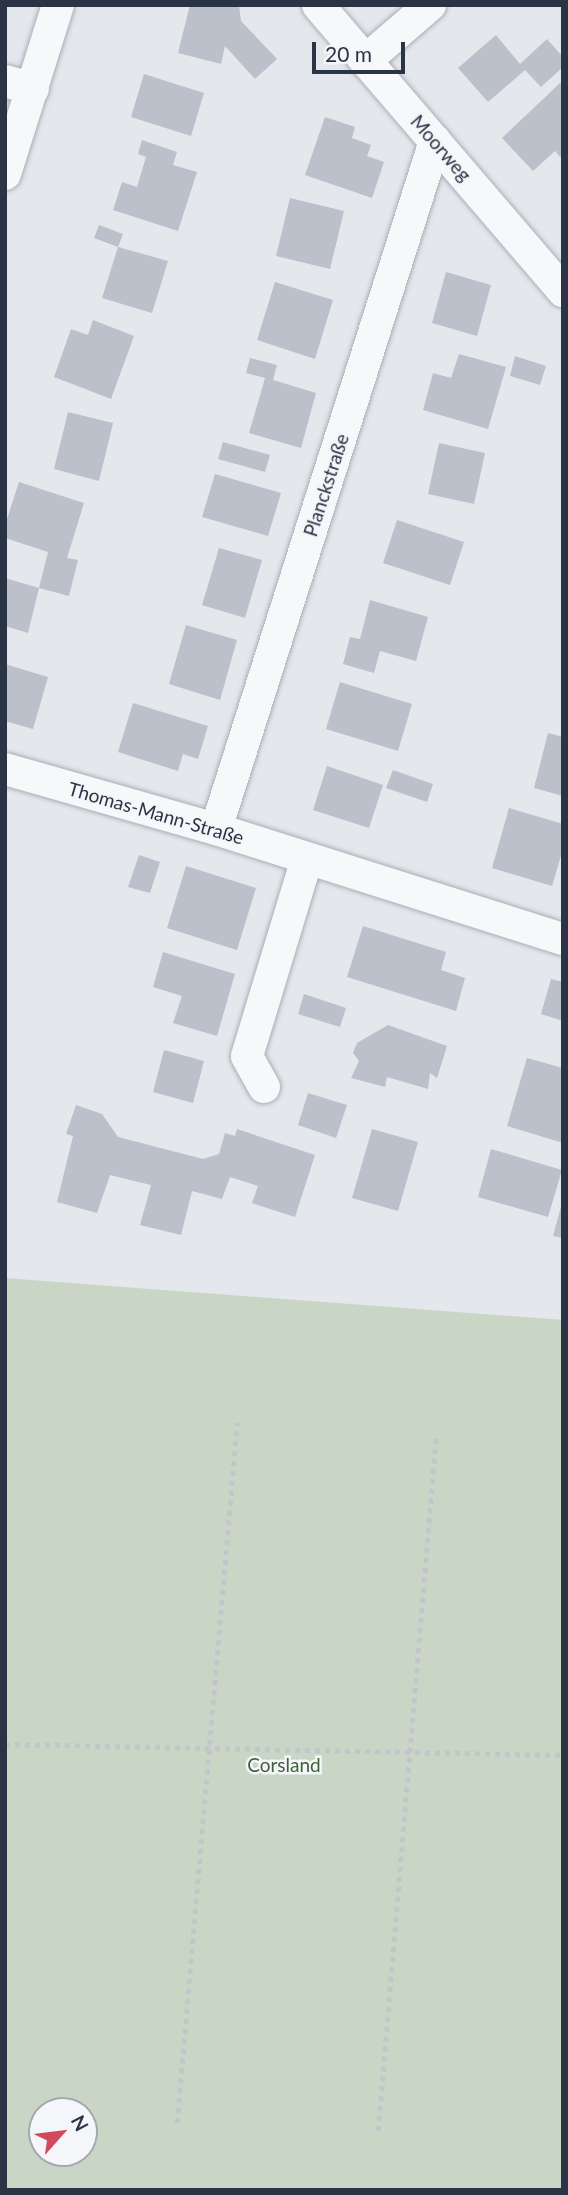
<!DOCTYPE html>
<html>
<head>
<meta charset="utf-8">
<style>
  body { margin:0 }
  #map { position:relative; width:568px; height:2195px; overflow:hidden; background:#e4e7ec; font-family:Lato,sans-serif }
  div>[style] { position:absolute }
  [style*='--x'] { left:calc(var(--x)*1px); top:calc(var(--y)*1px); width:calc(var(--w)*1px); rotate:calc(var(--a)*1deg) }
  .green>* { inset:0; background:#c9d6c5 }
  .building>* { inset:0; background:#bbc0ca }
  .path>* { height:4.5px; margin-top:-2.25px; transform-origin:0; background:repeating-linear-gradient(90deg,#c2c5cb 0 5px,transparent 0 10px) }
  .roads { filter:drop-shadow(0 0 2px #a9aeb7) drop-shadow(0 0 2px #a9aeb7) }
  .minor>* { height:32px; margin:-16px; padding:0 16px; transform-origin:16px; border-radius:16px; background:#f7f8fa }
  span { translate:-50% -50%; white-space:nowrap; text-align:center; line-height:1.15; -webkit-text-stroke:5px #f4f6f9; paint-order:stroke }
  .street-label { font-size:19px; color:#2b3445 }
  .park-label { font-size:19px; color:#3f6138 }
  .frame { position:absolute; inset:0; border:7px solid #2b3445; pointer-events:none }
  .north { position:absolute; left:28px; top:2097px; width:70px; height:70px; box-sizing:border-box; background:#f4f6f9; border:2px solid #a4a8b1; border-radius:50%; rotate:62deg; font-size:19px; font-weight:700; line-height:28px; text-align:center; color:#2b3445 }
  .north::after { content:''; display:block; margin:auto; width:24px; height:32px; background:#d1495b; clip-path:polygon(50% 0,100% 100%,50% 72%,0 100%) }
  .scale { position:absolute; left:312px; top:42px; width:93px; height:32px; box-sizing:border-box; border:4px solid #2b3445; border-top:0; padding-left:9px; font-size:21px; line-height:24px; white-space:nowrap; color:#2b3445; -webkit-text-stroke:5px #f4f6f9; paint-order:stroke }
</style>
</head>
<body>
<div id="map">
  <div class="green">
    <i style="clip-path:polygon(evenodd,5px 1278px,563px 1320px,563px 2190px,5px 2190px,5px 1278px,42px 2111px,84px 2111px,84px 2153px,42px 2153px,42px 2111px)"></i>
  </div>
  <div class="building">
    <i style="clip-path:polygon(190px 5px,239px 5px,241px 21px,277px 59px,255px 79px,225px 46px,221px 64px,178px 53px)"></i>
    <i style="clip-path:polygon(496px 35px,520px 64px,547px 39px,563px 57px,563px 67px,541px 87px,525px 70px,488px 102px,458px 68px)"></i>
    <i style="clip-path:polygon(144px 74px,204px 93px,191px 136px,131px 117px)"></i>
    <i style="clip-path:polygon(560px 83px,563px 85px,563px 155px,560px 157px,555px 151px,533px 171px,502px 138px)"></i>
    <i style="clip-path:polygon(325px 117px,355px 127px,352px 138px,371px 145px,367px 156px,384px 162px,372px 198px,305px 175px)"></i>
    <i style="clip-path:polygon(142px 140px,177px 152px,173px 165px,197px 172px,178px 231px,113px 210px,122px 182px,137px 187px,146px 157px,138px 154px)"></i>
    <i style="clip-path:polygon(290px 198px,344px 211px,330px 269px,276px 256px)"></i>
    <i style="clip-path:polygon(99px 225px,123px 234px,118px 247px,94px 238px)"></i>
    <i style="clip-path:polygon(118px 247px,168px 261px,152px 313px,102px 298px)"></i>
    <i style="clip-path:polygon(446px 272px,491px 285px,477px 336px,432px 323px)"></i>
    <i style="clip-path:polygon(275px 282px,333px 300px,315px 359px,257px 340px)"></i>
    <i style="clip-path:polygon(93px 320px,134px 336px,111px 399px,54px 377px,71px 329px,88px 335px)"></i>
    <i style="clip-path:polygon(459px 354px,506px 367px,488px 429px,423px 410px,433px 373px,451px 378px)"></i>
    <i style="clip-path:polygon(515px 356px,546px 366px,540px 385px,510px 376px)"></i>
    <i style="clip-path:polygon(250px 358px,277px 365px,273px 380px,316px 393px,301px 448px,249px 433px,265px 378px,246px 373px)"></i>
    <i style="clip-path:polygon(68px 412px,113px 423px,99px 481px,54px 469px)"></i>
    <i style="clip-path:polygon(223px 442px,270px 455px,265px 472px,218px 459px)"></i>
    <i style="clip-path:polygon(439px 443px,485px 453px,474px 504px,428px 494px)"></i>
    <i style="clip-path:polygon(215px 474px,281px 493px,268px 536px,202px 517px)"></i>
    <i style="clip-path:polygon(19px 482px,84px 503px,67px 558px,78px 560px,69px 596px,39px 588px,48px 552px,5px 538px,5px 525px)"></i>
    <i style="clip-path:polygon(397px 520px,464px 542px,450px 585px,383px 563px)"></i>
    <i style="clip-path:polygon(219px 548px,262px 560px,245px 618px,202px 605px)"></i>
    <i style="clip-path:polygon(5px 578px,39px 588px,28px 633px,5px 626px)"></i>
    <i style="clip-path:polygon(370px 600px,428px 617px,416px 661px,380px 651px,374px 673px,343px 664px,350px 637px,360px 639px)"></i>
    <i style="clip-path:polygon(186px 625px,237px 640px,220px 700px,169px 684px)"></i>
    <i style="clip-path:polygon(5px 664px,48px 677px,33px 729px,5px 721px)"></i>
    <i style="clip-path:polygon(340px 682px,412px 704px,398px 751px,326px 729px)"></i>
    <i style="clip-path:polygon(133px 703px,208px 726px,198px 759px,183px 754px,178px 771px,118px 752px)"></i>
    <i style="clip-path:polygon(548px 733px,563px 737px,563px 796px,534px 788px)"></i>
    <i style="clip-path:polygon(327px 766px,383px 785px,369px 828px,313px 810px)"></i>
    <i style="clip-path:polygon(393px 770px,433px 784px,427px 802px,386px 788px)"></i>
    <i style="clip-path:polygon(509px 808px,563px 824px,563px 849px,552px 886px,492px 868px)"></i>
    <i style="clip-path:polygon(139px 855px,160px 862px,150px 893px,128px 887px)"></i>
    <i style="clip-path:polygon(186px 866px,256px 888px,237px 950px,167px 928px)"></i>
    <i style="clip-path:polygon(363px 926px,446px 952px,441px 970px,465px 978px,456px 1011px,347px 977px)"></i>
    <i style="clip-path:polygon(163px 952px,235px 974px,217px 1036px,173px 1023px,182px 996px,153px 987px)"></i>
    <i style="clip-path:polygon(551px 979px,563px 982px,563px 1021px,541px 1014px)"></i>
    <i style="clip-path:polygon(304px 994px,346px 1008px,340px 1027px,298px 1014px)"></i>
    <i style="clip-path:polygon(388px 1025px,447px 1046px,437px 1078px,430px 1073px,428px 1089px,387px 1077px,385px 1087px,351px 1078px,359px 1061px,353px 1053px,357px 1043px)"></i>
    <i style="clip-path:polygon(164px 1050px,204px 1061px,193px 1103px,153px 1092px)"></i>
    <i style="clip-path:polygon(527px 1058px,563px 1068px,563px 1143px,507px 1126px)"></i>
    <i style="clip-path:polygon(308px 1093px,347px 1105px,336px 1138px,298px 1125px)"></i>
    <i style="clip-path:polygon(76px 1105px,102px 1114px,118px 1137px,203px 1159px,219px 1154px,225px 1133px,235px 1136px,237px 1129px,315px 1155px,295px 1217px,252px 1203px,258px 1186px,230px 1177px,222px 1199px,192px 1191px,181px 1235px,140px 1225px,151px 1185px,130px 1180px,110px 1175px,97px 1213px,57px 1202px,73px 1136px,66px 1134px)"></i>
    <i style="clip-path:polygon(372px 1129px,418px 1142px,398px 1211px,352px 1198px)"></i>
    <i style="clip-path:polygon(491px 1149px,562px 1170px,548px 1217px,478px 1197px)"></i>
    <i style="clip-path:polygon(562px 1203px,563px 1203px,563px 1238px,553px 1236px)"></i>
  </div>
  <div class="path">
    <i style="--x:5;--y:1744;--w:558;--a:1.13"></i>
    <i style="--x:177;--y:2123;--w:703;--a:-85.1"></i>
    <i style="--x:378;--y:2131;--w:696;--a:-85.22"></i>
  </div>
  <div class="roads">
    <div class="minor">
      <i style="--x:318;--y:5;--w:377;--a:49.4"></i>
      <i style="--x:365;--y:61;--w:86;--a:-40.7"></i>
      <i style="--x:5;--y:81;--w:29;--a:16"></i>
      <i style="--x:5;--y:174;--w:177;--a:-72.6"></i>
      <i style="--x:5;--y:769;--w:219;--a:15.9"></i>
      <i style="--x:216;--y:829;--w:364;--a:17.6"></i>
      <i style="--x:216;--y:829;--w:722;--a:-72.34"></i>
      <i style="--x:264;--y:1087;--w:35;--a:-119"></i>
      <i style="--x:247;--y:1056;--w:206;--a:-73.1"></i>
    </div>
  </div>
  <div class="street-label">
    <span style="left:441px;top:148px;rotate:49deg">Moorweg</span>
    <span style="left:326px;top:485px;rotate:-72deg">Planckstraße</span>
    <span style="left:156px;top:813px;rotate:16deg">Thomas-Mann-Straße</span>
  </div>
  <div class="park-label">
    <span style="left:284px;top:1765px">Corsland</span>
  </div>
  <div class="frame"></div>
  <div class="north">N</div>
  <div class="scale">20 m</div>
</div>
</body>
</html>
